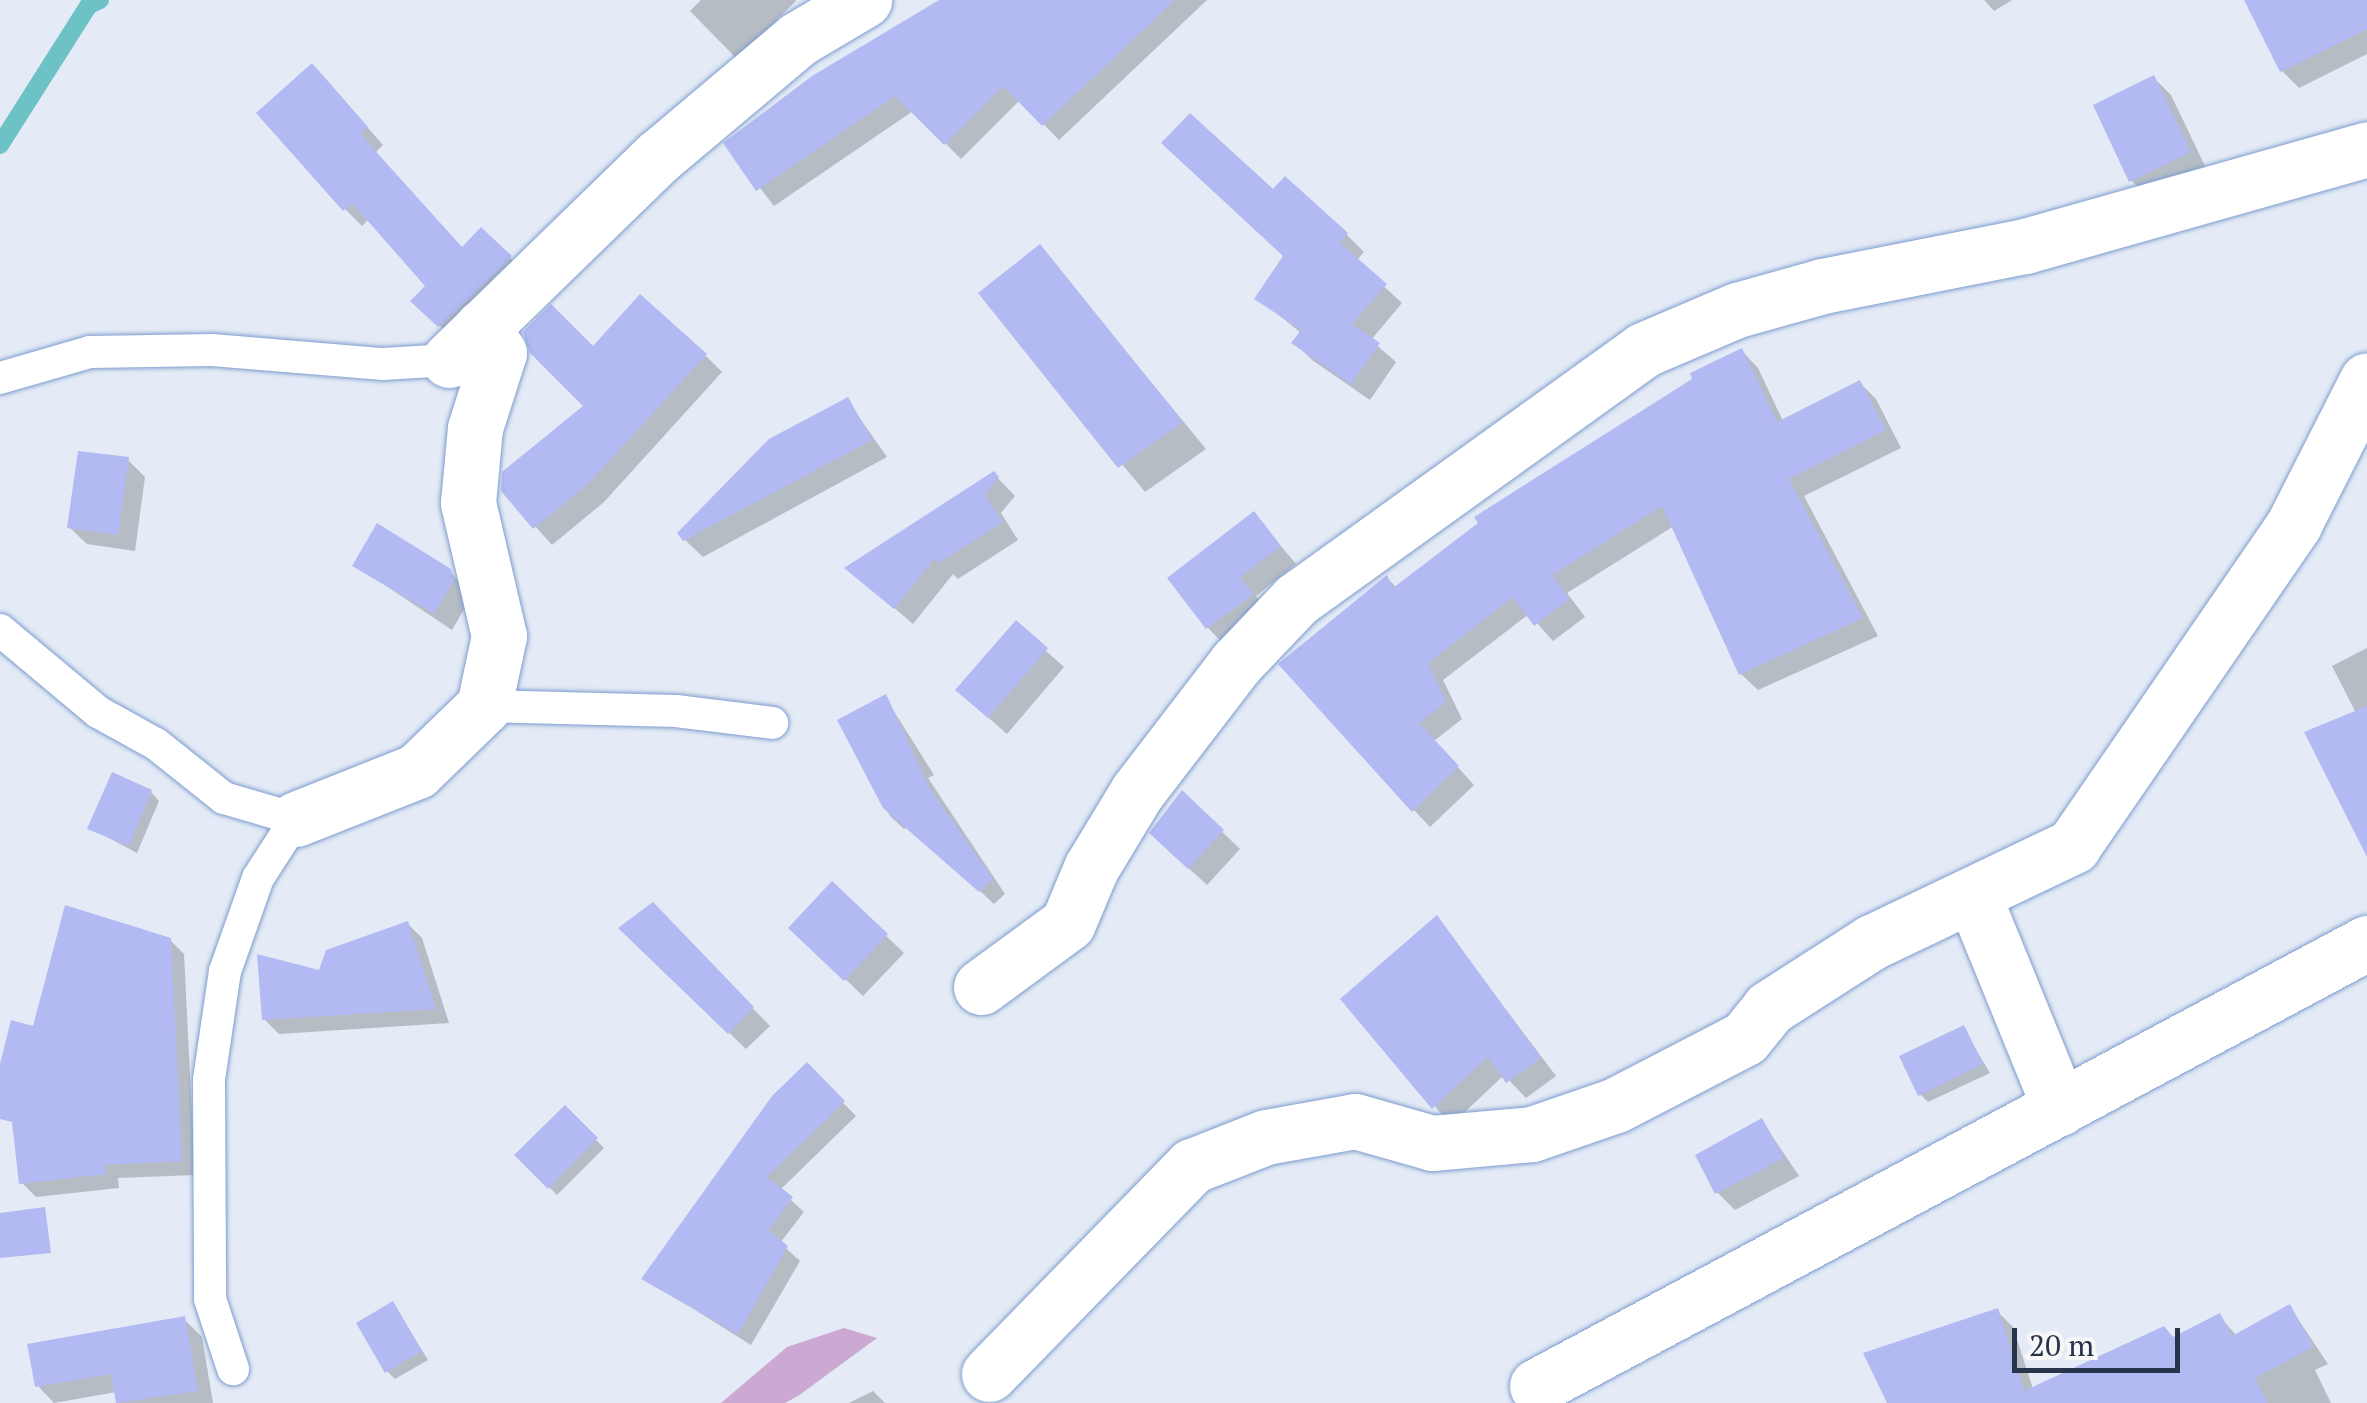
<!DOCTYPE html>
<html>
<head>
<meta charset="utf-8">
<style>
  body { margin:0 }
  #map { position:relative; width:2367px; height:1403px; overflow:hidden; background:#e4ebf6; font-family:"PT Serif",serif }
  div>[style] { position:absolute }
  [style*='--x'] { left:calc(var(--x)*1px); top:calc(var(--y)*1px); width:calc(var(--w)*1px); rotate:calc(var(--a)*1deg) }
  .green>* { inset:0; background:#cba9d3 }
  .shadow>* { inset:0; background:#0003 }
  .stream>* { height:18px; margin:-9px; padding:0 9px; transform-origin:9px; border-radius:9px; background:#6dc2c6 }
  .building>* { inset:0; background:#b3b9f2 }
  .roads { filter:drop-shadow(0 0 2px #7e9cce) drop-shadow(0 0 2px #7e9cce) }
  .service>* { height:32px; margin:-16px; padding:0 16px; transform-origin:16px; border-radius:16px; background:#fff }
  .minor>* { height:55px; margin:-27.5px; padding:0 27.5px; transform-origin:27.5px; border-radius:27.5px; background:#fff }
  span { translate:-50% -50%; white-space:nowrap; text-align:center; line-height:1.15; -webkit-text-stroke:9px #f7f7f7; paint-order:stroke }
  .scale { position:absolute; left:2012px; top:1328px; width:168px; height:45px; box-sizing:border-box; border:5px solid #283449; border-top:0; padding-left:12px; font-size:30px; line-height:35px; white-space:nowrap; color:#283449; -webkit-text-stroke:8px #f7f7f7; paint-order:stroke }
</style>
</head>
<body>
<div id="map">
  <div class="green">
    <i style="clip-path:polygon(844px 1328px,877px 1338px,798px 1396px,785px 1403px,721px 1403px,787px 1347px)"></i>
  </div>
  <div class="shadow">
    <i style="clip-path:polygon(701px 0,795px 0,796px 1px,737px 59px,690px 11px)"></i>
    <i style="clip-path:polygon(942px 0,1207px 0,1059px 140px,1020px 100px,961px 159px,913px 111px,774px 206px,726px 144px)"></i>
    <i style="clip-path:polygon(1984px 0,2012px 0,1994px 11px)"></i>
    <i style="clip-path:polygon(2281px 0,2367px 0,2367px 54px,2299px 88px,2282px 71px)"></i>
    <i style="clip-path:polygon(2154px 78px,2171px 95px,2207px 170px,2148px 198px,2131px 180px)"></i>
    <i style="clip-path:polygon(329px 84px,383px 145px,375px 153px,463px 250px,481px 230px,527px 274px,457px 342px,414px 301px,429px 286px,369px 219px,362px 226px,345px 209px)"></i>
    <i style="clip-path:polygon(1273px 193px,1346px 234px,1364px 252px,1356px 261px,1402px 303px,1371px 340px,1396px 362px,1370px 400px,1312px 360px,1295px 343px,1301px 333px,1258px 298px,1286px 256px)"></i>
    <i style="clip-path:polygon(1040px 247px,1206px 449px,1145px 492px,982px 294px)"></i>
    <i style="clip-path:polygon(593px 350px,705px 355px,722px 372px,604px 502px,552px 545px,503px 490px,586px 406px)"></i>
    <i style="clip-path:polygon(1742px 351px,1758px 368px,1783px 421px,1860px 383px,1876px 399px,1901px 448px,1804px 496px,1878px 636px,1758px 690px,1741px 674px,1674px 526px,1567px 593px,1585px 617px,1553px 641px,1529px 614px,1443px 680px,1462px 719px,1434px 741px,1474px 785px,1430px 827px,1414px 810px,1387px 578px,1397px 588px)"></i>
    <i style="clip-path:polygon(847px 400px,887px 457px,703px 557px,685px 540px,680px 533px)"></i>
    <i style="clip-path:polygon(128px 460px,145px 477px,135px 551px,87px 544px,69px 527px)"></i>
    <i style="clip-path:polygon(994px 474px,1015px 496px,1001px 513px,1018px 540px,958px 579px,953px 574px,913px 624px,848px 568px)"></i>
    <i style="clip-path:polygon(1254px 514px,1296px 564px,1256px 596px,1268px 612px,1225px 645px,1208px 628px)"></i>
    <i style="clip-path:polygon(355px 565px,450px 570px,470px 599px,452px 630px)"></i>
    <i style="clip-path:polygon(1016px 624px,1064px 667px,1007px 734px,976px 707px)"></i>
    <i style="clip-path:polygon(2367px 648px,2367px 851px,2356px 713px,2332px 666px)"></i>
    <i style="clip-path:polygon(885px 697px,934px 775px,928px 778px,1005px 894px,994px 904px,910px 825px,904px 829px,890px 816px,840px 721px)"></i>
    <i style="clip-path:polygon(151px 792px,159px 801px,137px 853px,90px 828px)"></i>
    <i style="clip-path:polygon(1183px 794px,1240px 849px,1207px 885px,1169px 850px)"></i>
    <i style="clip-path:polygon(832px 884px,904px 953px,863px 996px,792px 928px)"></i>
    <i style="clip-path:polygon(653px 906px,770px 1026px,746px 1049px,621px 929px)"></i>
    <i style="clip-path:polygon(1437px 918px,1556px 1076px,1526px 1098px,1504px 1075px,1451px 1125px,1343px 999px)"></i>
    <i style="clip-path:polygon(408px 924px,422px 938px,449px 1023px,279px 1034px,264px 1019px,321px 973px)"></i>
    <i style="clip-path:polygon(170px 940px,184px 954px,195px 1175px,118px 1178px,119px 1188px,36px 1197px,21px 1182px)"></i>
    <i style="clip-path:polygon(1963px 1028px,1990px 1073px,1928px 1102px,1920px 1094px)"></i>
    <i style="clip-path:polygon(807px 1066px,856px 1116px,780px 1190px,804px 1212px,780px 1243px,800px 1261px,751px 1345px,644px 1278px)"></i>
    <i style="clip-path:polygon(565px 1109px,604px 1148px,557px 1195px,518px 1155px)"></i>
    <i style="clip-path:polygon(1762px 1121px,1799px 1176px,1735px 1210px,1717px 1192px)"></i>
    <i style="clip-path:polygon(393px 1304px,428px 1360px,395px 1379px,387px 1371px)"></i>
    <i style="clip-path:polygon(2290px 1307px,2328px 1364px,2315px 1370px,2331px 1403px,1890px 1403px,1997px 1311px,2013px 1327px,2033px 1389px,2174px 1340px,2219px 1316px,2237px 1336px)"></i>
    <i style="clip-path:polygon(184px 1319px,202px 1337px,213px 1403px,118px 1403px,116px 1392px,54px 1403px,38px 1386px)"></i>
    <i style="clip-path:polygon(873px 1391px,885px 1403px,849px 1403px)"></i>
  </div>
  <div class="stream">
    <i style="--x:0;--y:145;--w:166;--a:-57.6"></i>
    <i style="--x:89;--y:5;--w:12;--a:-24"></i>
  </div>
  <div class="building">
    <i style="clip-path:polygon(939px 0,1175px 0,1042px 126px,1003px 86px,944px 145px,895px 96px,756px 191px,723px 143px,812px 76px)"></i>
    <i style="clip-path:polygon(2244px 0,2367px 0,2367px 29px,2280px 72px)"></i>
    <i style="clip-path:polygon(312px 63px,368px 127px,360px 134px,462px 247px,481px 227px,512px 256px,438px 327px,410px 301px,425px 286px,352px 203px,343px 211px,256px 113px)"></i>
    <i style="clip-path:polygon(2154px 75px,2191px 152px,2129px 182px,2093px 105px)"></i>
    <i style="clip-path:polygon(1190px 113px,1273px 189px,1285px 176px,1348px 233px,1340px 243px,1387px 284px,1352px 324px,1380px 343px,1351px 384px,1291px 343px,1301px 330px,1254px 299px,1283px 256px,1161px 143px)"></i>
    <i style="clip-path:polygon(1040px 244px,1183px 422px,1118px 468px,978px 293px)"></i>
    <i style="clip-path:polygon(640px 294px,707px 354px,587px 485px,533px 529px,501px 491px,502px 472px,583px 406px,530px 353px,523px 332px,551px 304px,593px 346px)"></i>
    <i style="clip-path:polygon(1742px 348px,1777px 422px,1860px 380px,1886px 430px,1789px 479px,1863px 618px,1739px 675px,1662px 506px,1552px 575px,1570px 599px,1534px 626px,1513px 597px,1428px 663px,1446px 702px,1419px 723px,1459px 766px,1412px 812px,1278px 664px,1387px 575px,1393px 588px,1478px 523px,1474px 517px,1692px 379px,1690px 373px)"></i>
    <i style="clip-path:polygon(848px 397px,872px 440px,683px 541px,677px 533px,769px 439px)"></i>
    <i style="clip-path:polygon(78px 451px,129px 457px,118px 535px,67px 528px)"></i>
    <i style="clip-path:polygon(994px 471px,999px 477px,985px 495px,1003px 522px,939px 563px,935px 558px,894px 609px,844px 568px)"></i>
    <i style="clip-path:polygon(1254px 511px,1281px 546px,1240px 577px,1253px 594px,1206px 629px,1167px 578px)"></i>
    <i style="clip-path:polygon(377px 523px,451px 569px,454px 581px,434px 614px,352px 566px)"></i>
    <i style="clip-path:polygon(1016px 620px,1048px 648px,988px 718px,955px 690px)"></i>
    <i style="clip-path:polygon(886px 694px,930px 789px,993px 879px,979px 892px,883px 808px,837px 720px)"></i>
    <i style="clip-path:polygon(2367px 706px,2367px 857px,2304px 732px)"></i>
    <i style="clip-path:polygon(112px 772px,152px 790px,129px 846px,87px 829px)"></i>
    <i style="clip-path:polygon(1182px 790px,1224px 830px,1188px 869px,1149px 833px)"></i>
    <i style="clip-path:polygon(832px 881px,888px 934px,844px 981px,788px 928px)"></i>
    <i style="clip-path:polygon(653px 902px,754px 1007px,728px 1034px,618px 928px)"></i>
    <i style="clip-path:polygon(65px 905px,171px 938px,182px 1161px,105px 1165px,106px 1174px,19px 1184px,12px 1122px,0 1119px,0 1064px,11px 1020px,33px 1026px)"></i>
    <i style="clip-path:polygon(1437px 915px,1541px 1058px,1506px 1083px,1488px 1057px,1432px 1109px,1340px 999px)"></i>
    <i style="clip-path:polygon(408px 921px,436px 1009px,262px 1020px,257px 954px,319px 970px,326px 950px)"></i>
    <i style="clip-path:polygon(1964px 1025px,1983px 1064px,1918px 1096px,1899px 1056px)"></i>
    <i style="clip-path:polygon(807px 1062px,845px 1101px,767px 1177px,793px 1197px,768px 1230px,788px 1246px,738px 1334px,641px 1279px,772px 1096px)"></i>
    <i style="clip-path:polygon(565px 1105px,598px 1138px,548px 1189px,514px 1155px)"></i>
    <i style="clip-path:polygon(1762px 1118px,1784px 1158px,1715px 1194px,1695px 1155px)"></i>
    <i style="clip-path:polygon(45px 1207px,51px 1253px,0 1258px,0 1213px)"></i>
    <i style="clip-path:polygon(393px 1301px,422px 1351px,385px 1373px,356px 1323px)"></i>
    <i style="clip-path:polygon(2290px 1304px,2313px 1347px,2255px 1378px,2268px 1403px,1887px 1403px,1863px 1353px,1998px 1308px,2024px 1391px,2164px 1326px,2173px 1337px,2220px 1313px,2232px 1336px)"></i>
    <i style="clip-path:polygon(185px 1316px,198px 1391px,116px 1403px,111px 1374px,35px 1387px,27px 1344px)"></i>
  </div>
  <div class="roads">
    <div class="service">
      <i style="--x:0;--y:378;--w:94;--a:-16.1"></i>
      <i style="--x:90;--y:352;--w:122;--a:-0.9"></i>
      <i style="--x:212;--y:350;--w:172;--a:4.7"></i>
      <i style="--x:383;--y:364;--w:66;--a:-3.5"></i>
      <i style="--x:0;--y:630;--w:128;--a:39.9"></i>
      <i style="--x:98;--y:712;--w:66;--a:28.9"></i>
      <i style="--x:156;--y:744;--w:87;--a:38.5"></i>
      <i style="--x:224;--y:798;--w:75;--a:16.3"></i>
      <i style="--x:296;--y:819;--w:70;--a:122.8"></i>
      <i style="--x:258;--y:878;--w:99;--a:109.5"></i>
      <i style="--x:225;--y:971;--w:110;--a:98.4"></i>
      <i style="--x:209;--y:1080;--w:219;--a:89.7"></i>
      <i style="--x:210;--y:1299;--w:74;--a:71.8"></i>
      <i style="--x:484;--y:706;--w:192;--a:1.5"></i>
      <i style="--x:676;--y:711;--w:97;--a:7.1"></i>
    </div>
    <div class="minor">
      <i style="--x:449;--y:360;--w:291;--a:-44.2"></i>
      <i style="--x:658;--y:157;--w:183;--a:-40.1"></i>
      <i style="--x:798;--y:39;--w:77;--a:-30.6"></i>
      <i style="--x:296;--y:819;--w:130;--a:-21.6"></i>
      <i style="--x:417;--y:771;--w:93;--a:-44.1"></i>
      <i style="--x:484;--y:706;--w:72;--a:-77.9"></i>
      <i style="--x:499;--y:636;--w:137;--a:-103.1"></i>
      <i style="--x:468;--y:503;--w:75;--a:-84.7"></i>
      <i style="--x:475;--y:428;--w:79;--a:-72.3"></i>
      <i style="--x:499;--y:353;--w:31;--a:-123"></i>
      <i style="--x:1973;--y:895;--w:230;--a:67.8"></i>
      <i style="--x:981;--y:987;--w:108;--a:-36.3"></i>
      <i style="--x:1068;--y:923;--w:60;--a:-67.3"></i>
      <i style="--x:1091;--y:868;--w:89;--a:-58.8"></i>
      <i style="--x:1137;--y:792;--w:163;--a:-52.5"></i>
      <i style="--x:1236;--y:663;--w:88;--a:-46.4"></i>
      <i style="--x:1297;--y:599;--w:426;--a:-35.7"></i>
      <i style="--x:1643;--y:350;--w:102;--a:-23.1"></i>
      <i style="--x:1737;--y:310;--w:89;--a:-15.6"></i>
      <i style="--x:1823;--y:286;--w:206;--a:-11.2"></i>
      <i style="--x:2025;--y:246;--w:355;--a:-15.8"></i>
      <i style="--x:989;--y:1374;--w:291;--a:-45.7"></i>
      <i style="--x:1192;--y:1166;--w:79;--a:-21.4"></i>
      <i style="--x:1266;--y:1137;--w:90;--a:-10.2"></i>
      <i style="--x:1355;--y:1121;--w:80;--a:15.9"></i>
      <i style="--x:1432;--y:1143;--w:100;--a:-5.1"></i>
      <i style="--x:1532;--y:1134;--w:89;--a:-19"></i>
      <i style="--x:1616;--y:1105;--w:145;--a:-27.4"></i>
      <i style="--x:1745;--y:1038;--w:38;--a:-51"></i>
      <i style="--x:1769;--y:1008;--w:122;--a:-32.7"></i>
      <i style="--x:1872;--y:942;--w:223;--a:-25.5"></i>
      <i style="--x:2073;--y:846;--w:391;--a:-55.5"></i>
      <i style="--x:2294;--y:524;--w:161;--a:-63.1"></i>
      <i style="--x:1537;--y:1386;--w:941;--a:-28.09"></i>
    </div>
  </div>
  <div class="scale">20 m</div>
</div>
</body>
</html>
